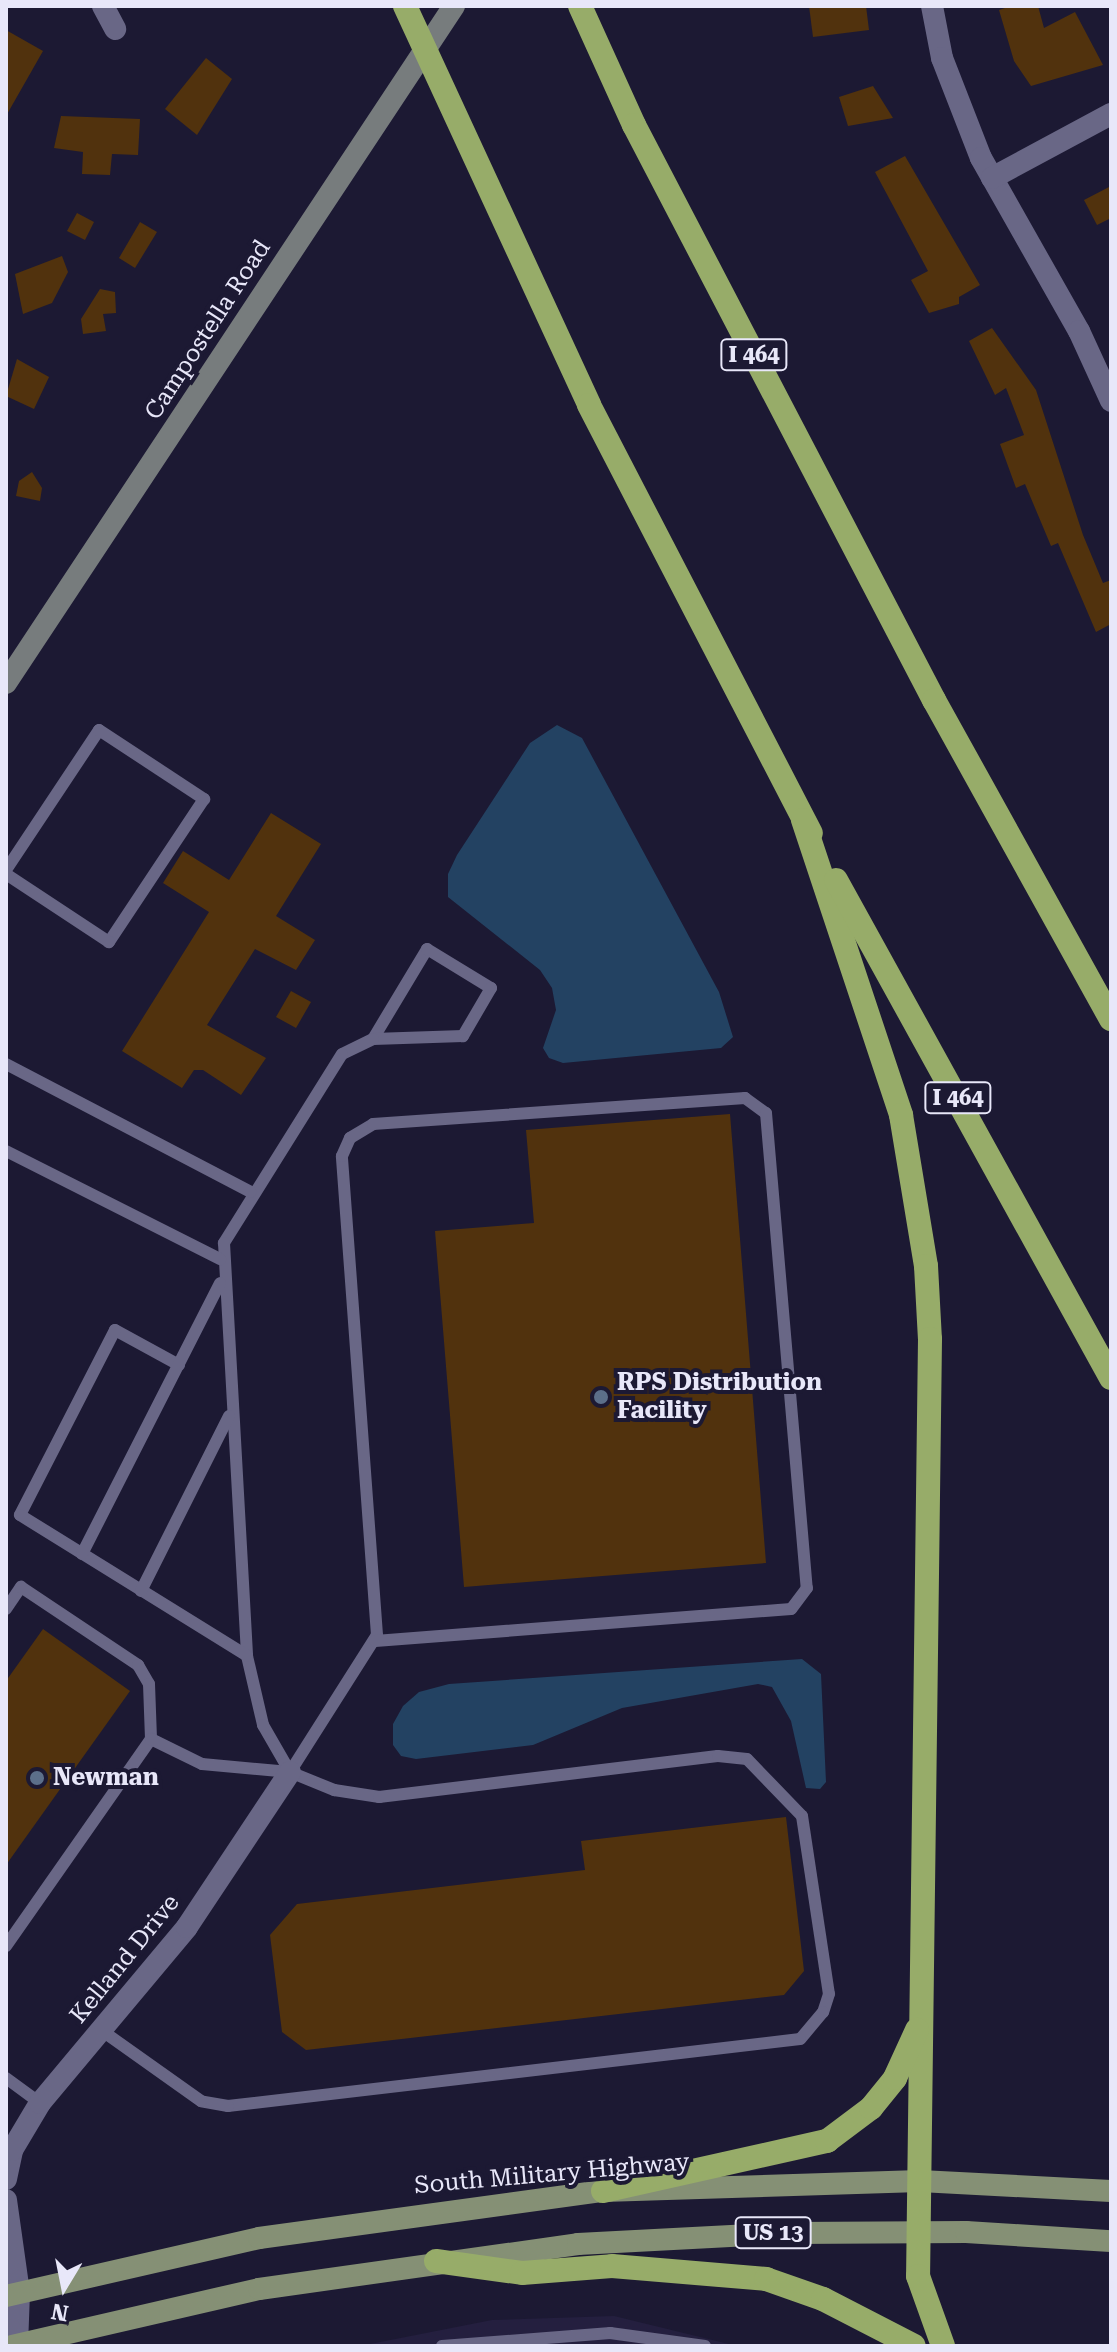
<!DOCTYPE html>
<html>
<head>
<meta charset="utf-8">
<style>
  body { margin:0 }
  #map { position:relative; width:1117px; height:2352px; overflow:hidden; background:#1c1933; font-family:"Roboto Serif",serif }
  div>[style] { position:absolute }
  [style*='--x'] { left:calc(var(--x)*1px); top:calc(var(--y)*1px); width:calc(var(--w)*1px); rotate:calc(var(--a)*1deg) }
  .built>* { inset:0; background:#241f3f }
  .water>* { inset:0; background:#234262 }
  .building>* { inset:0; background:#51320d }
  .service>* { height:12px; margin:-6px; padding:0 6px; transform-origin:6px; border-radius:6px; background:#696786 }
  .minor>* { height:22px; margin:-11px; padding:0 11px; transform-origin:11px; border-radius:11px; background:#696786 }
  .secondary>* { height:22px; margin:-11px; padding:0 11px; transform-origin:11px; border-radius:11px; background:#777c7d }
  .primary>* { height:22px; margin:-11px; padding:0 11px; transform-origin:11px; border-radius:11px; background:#859075 }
  .motorway>* { height:24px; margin:-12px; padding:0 12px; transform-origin:12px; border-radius:12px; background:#97ac69 }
  .dots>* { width:22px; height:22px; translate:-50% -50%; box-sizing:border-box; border:4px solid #1c1933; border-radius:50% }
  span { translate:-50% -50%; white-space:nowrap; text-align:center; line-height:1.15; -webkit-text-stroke:8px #1c1933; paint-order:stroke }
  .shield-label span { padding:2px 6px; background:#1c1933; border:2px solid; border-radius:6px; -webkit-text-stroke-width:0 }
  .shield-label { font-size:22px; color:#e8e7f9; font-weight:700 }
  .street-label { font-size:24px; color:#e8e7f9 }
  .poi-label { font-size:24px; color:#e8e7f9; font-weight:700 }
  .left { translate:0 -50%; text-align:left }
  .frame { position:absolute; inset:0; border:8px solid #e8e7f9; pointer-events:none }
  .north { position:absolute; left:24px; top:2248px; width:80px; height:80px; -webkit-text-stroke:6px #1c1933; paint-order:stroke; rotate:190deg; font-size:22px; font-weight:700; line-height:32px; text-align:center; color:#e8e7f9 }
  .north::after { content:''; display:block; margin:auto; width:28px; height:36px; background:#e8e7f9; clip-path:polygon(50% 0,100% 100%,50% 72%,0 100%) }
</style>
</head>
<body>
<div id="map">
  <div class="built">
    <i style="clip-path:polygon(614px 2316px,737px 2346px,360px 2346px,492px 2320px)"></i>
  </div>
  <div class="water">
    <i style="clip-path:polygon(557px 725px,582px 738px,719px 992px,733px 1037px,721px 1048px,563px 1063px,549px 1058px,543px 1048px,556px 1010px,552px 988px,540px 970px,448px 897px,448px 874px,457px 855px,530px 743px)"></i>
    <i style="clip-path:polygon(802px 1659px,821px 1674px,826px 1782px,820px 1789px,806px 1788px,791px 1721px,772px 1687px,758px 1684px,622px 1708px,533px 1745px,416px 1759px,401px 1756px,393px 1745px,393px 1724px,403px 1706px,419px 1692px,449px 1684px)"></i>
  </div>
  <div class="building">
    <i style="clip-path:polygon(809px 6px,866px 6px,869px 30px,813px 37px)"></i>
    <i style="clip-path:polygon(1011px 6px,1038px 6px,1044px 28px,1075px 12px,1103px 65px,1031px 86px,1014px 61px,999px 10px)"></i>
    <i style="clip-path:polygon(6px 30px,43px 51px,6px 116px)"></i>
    <i style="clip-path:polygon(206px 58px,232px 79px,197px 135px,165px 109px)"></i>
    <i style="clip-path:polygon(873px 86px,893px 118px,848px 126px,839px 97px)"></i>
    <i style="clip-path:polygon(61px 116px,140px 119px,138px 155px,112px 154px,110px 175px,82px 174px,83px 152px,54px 148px)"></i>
    <i style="clip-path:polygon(905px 156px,980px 285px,959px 297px,959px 304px,929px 313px,911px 280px,928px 271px,875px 172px)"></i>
    <i style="clip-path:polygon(1111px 186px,1111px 218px,1097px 225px,1084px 200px)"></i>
    <i style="clip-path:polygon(77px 213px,94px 222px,85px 240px,67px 231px)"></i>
    <i style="clip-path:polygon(140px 222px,157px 232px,135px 268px,119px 258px)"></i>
    <i style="clip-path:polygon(62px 256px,68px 272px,52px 303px,23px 314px,15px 274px)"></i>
    <i style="clip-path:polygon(100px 289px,115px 292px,116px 313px,103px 314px,106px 331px,83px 334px,81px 319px)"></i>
    <i style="clip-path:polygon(992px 328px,1036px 390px,1083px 535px,1103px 583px,1111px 580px,1111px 624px,1096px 632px,1058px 543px,1051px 546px,1025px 484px,1016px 488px,1000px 444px,1024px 435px,1006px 388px,995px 395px,969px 341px)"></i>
    <i style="clip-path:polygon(17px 359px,49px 377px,34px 409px,6px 396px)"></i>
    <i style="clip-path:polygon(32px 472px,42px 488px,40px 501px,16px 496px,19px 481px)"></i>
    <i style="clip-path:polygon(271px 813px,321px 844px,276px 916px,315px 940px,296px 970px,255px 949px,207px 1025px,266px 1058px,241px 1095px,203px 1070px,194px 1070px,182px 1088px,122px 1051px,209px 912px,163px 883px,183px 851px,229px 880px)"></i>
    <i style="clip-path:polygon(291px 991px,311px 1002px,296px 1028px,276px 1017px)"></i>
    <i style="clip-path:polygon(730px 1114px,766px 1563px,464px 1587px,435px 1231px,534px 1223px,526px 1130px)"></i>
    <i style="clip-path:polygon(43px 1629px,130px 1691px,6px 1865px,6px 1681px)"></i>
    <i style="clip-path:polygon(786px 1817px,804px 1971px,784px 1995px,306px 2050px,282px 2032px,270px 1935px,297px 1904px,585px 1870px,581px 1841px)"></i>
  </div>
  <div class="service">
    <i style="--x:6;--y:870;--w:168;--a:-56.4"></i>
    <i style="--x:99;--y:730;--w:126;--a:33.3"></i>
    <i style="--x:204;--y:799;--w:172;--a:123.6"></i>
    <i style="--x:109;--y:942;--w:123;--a:-146.6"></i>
    <i style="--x:373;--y:1039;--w:105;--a:-59"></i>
    <i style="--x:427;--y:949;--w:75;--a:31.4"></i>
    <i style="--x:491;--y:988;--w:56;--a:120.3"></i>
    <i style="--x:463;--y:1036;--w:90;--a:178.1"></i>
    <i style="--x:373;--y:1039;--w:34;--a:154"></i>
    <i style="--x:342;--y:1054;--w:223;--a:122"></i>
    <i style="--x:224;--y:1243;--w:414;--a:86.8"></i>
    <i style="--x:247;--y:1656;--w:71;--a:76.9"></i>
    <i style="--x:263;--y:1725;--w:54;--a:60.1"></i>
    <i style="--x:290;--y:1772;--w:162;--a:-57.6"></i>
    <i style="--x:377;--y:1635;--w:480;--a:-94.2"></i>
    <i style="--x:342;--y:1156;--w:20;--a:-66"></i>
    <i style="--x:350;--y:1138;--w:27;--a:-31"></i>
    <i style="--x:373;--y:1124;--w:373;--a:-4"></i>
    <i style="--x:745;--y:1098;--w:26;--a:36"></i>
    <i style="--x:766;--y:1113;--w:477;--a:85.1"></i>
    <i style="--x:807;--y:1588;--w:26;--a:127"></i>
    <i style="--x:791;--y:1609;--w:417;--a:175.6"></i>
    <i style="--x:6;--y:1064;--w:276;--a:27.6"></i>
    <i style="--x:6;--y:1151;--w:240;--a:26.8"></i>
    <i style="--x:179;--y:1365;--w:73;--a:-151.3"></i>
    <i style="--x:115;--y:1330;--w:208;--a:117.2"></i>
    <i style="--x:20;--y:1515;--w:267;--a:31.8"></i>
    <i style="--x:82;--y:1554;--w:304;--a:-63"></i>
    <i style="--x:141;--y:1591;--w:196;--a:-63.3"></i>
    <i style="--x:6;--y:1609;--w:27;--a:-56"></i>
    <i style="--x:21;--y:1587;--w:141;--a:33.7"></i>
    <i style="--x:138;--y:1665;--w:22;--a:60"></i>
    <i style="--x:149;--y:1684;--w:55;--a:87.9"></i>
    <i style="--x:6;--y:1946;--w:253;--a:-55"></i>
    <i style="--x:151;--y:1739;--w:57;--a:26.1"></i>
    <i style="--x:202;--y:1764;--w:88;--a:5.2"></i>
    <i style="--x:290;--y:1772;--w:48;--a:22.2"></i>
    <i style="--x:334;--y:1790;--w:46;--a:8.8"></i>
    <i style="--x:379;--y:1797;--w:341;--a:-6.9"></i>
    <i style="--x:718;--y:1756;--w:29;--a:6"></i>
    <i style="--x:747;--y:1759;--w:79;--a:46"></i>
    <i style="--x:802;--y:1816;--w:180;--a:81.4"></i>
    <i style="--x:829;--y:1994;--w:19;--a:108"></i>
    <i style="--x:823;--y:2012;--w:35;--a:130"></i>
    <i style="--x:800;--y:2039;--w:576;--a:173.32"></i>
    <i style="--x:228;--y:2106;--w:27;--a:-170"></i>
    <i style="--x:201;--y:2101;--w:123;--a:-144.6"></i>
    <i style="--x:6;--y:2078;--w:42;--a:36.3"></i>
    <i style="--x:442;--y:2346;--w:169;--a:-4.4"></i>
    <i style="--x:610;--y:2333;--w:96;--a:7.8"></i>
  </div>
  <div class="minor">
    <i style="--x:103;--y:6;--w:26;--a:62"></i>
    <i style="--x:932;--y:6;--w:53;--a:79.1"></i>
    <i style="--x:942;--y:58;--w:107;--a:68.7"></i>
    <i style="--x:981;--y:158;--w:199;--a:60.5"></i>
    <i style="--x:1079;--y:331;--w:77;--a:65.4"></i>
    <i style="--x:992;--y:178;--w:135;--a:-28.3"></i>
    <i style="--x:6;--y:2179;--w:30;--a:-78"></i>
    <i style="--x:12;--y:2150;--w:55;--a:-59.2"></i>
    <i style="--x:40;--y:2103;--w:229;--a:-50.1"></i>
    <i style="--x:187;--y:1927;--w:186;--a:-56.4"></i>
    <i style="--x:6;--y:2200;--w:94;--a:82"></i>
    <i style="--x:19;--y:2293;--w:52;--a:92.2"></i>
  </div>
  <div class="secondary">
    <i style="--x:6;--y:683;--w:812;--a:-56.51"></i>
  </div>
  <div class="primary">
    <i style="--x:6;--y:2296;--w:260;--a:-12.9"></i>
    <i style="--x:259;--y:2238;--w:347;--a:-7.8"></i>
    <i style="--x:603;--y:2191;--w:317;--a:-1.8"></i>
    <i style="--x:920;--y:2181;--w:191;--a:3"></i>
    <i style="--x:12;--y:2346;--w:253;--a:-13"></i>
    <i style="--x:259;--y:2289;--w:322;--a:-8"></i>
    <i style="--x:578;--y:2244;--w:213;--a:-3"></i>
    <i style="--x:791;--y:2233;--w:175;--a:-0.3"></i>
    <i style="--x:966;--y:2232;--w:145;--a:3.6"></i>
  </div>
  <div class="motorway">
    <i style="--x:405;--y:6;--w:439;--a:65.2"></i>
    <i style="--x:589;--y:405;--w:482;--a:62.6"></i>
    <i style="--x:580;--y:6;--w:131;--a:65.6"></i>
    <i style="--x:634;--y:125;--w:649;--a:62.45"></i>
    <i style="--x:934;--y:700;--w:365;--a:61"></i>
    <i style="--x:803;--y:820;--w:311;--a:71.6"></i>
    <i style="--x:901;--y:1115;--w:153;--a:80.6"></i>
    <i style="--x:926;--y:1266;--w:73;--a:86.9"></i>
    <i style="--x:930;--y:1339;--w:937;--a:90.73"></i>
    <i style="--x:918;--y:2276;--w:74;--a:70.3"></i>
    <i style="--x:836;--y:880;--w:569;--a:61.09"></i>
    <i style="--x:603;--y:2191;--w:230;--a:-12.6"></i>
    <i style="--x:827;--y:2141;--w:55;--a:-36.9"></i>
    <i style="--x:871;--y:2108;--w:38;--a:-51"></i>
    <i style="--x:895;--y:2078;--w:53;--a:-65.4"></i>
    <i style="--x:436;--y:2261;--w:87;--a:7.9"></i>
    <i style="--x:522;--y:2273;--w:90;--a:-4.4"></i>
    <i style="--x:612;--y:2266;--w:155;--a:4.8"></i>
    <i style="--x:766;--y:2279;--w:60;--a:19.3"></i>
    <i style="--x:823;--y:2299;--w:102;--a:27.3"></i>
  </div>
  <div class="dots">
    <i style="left:601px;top:1397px;background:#5c6f8a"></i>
    <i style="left:37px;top:1778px;background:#5c6f8a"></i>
  </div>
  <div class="shield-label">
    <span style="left:754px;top:355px">I 464</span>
    <span style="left:958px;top:1098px">I 464</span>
    <span style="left:773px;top:2233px">US 13</span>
  </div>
  <div class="street-label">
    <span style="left:208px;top:330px;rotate:-57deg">Campostella Road</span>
    <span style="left:125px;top:1959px;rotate:-51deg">Kelland Drive</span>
    <span style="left:552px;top:2174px;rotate:-5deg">South Military Highway</span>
  </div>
  <div class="poi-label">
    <span class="left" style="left:617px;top:1397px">RPS Distribution<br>Facility</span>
    <span class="left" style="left:53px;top:1778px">Newman</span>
  </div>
  <div class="frame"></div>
  <div class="north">N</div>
</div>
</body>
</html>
